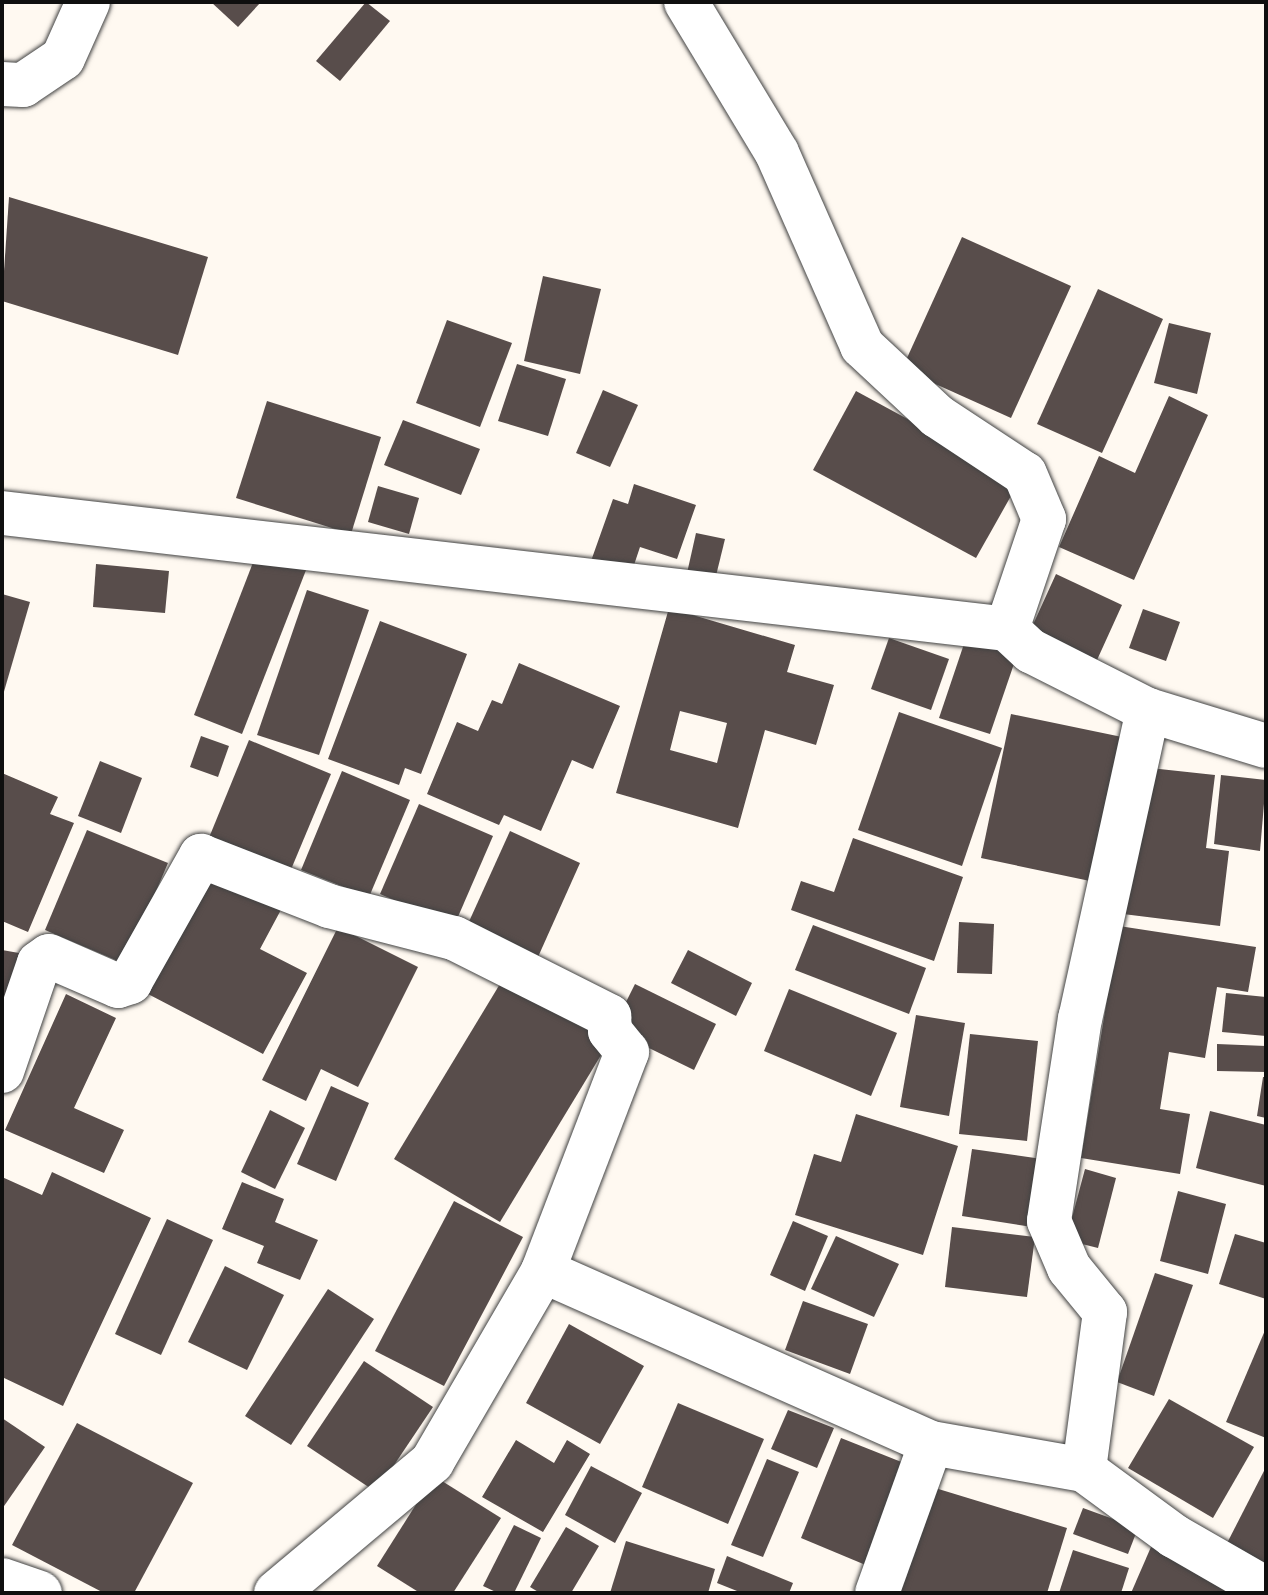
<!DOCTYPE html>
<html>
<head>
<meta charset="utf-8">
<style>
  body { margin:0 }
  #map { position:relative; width:1268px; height:1595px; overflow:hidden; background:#fff9f1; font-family:"Times New Roman",serif }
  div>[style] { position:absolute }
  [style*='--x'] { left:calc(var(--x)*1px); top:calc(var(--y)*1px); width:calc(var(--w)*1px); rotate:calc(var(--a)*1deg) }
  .building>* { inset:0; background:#584d4b }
  .roads { filter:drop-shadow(0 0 2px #424242) drop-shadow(0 0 2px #424242) }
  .minor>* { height:44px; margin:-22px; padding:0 22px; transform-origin:22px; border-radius:22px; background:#fff }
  span { translate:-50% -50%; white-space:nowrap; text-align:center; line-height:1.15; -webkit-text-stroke:8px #fff; paint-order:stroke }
  .frame { position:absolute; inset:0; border:4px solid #0f0f0f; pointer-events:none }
</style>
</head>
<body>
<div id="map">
  <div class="building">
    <i style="clip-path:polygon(211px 2px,261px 2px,238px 27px)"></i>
    <i style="clip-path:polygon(366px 2px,390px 21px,340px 81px,316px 61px)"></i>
    <i style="clip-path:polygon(9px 197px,208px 257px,178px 355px,2px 301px)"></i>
    <i style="clip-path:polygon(962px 237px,1071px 286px,1011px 418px,902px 369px)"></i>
    <i style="clip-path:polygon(543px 276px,601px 289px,580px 374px,524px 361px)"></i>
    <i style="clip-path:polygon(1098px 289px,1163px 319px,1102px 453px,1037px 424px)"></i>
    <i style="clip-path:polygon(447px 320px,512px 343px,480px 427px,416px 403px)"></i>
    <i style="clip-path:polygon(1169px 323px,1211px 333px,1197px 394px,1154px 383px)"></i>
    <i style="clip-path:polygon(517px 364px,566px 379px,548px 436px,498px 421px)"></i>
    <i style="clip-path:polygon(603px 390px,638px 405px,610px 467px,576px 453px)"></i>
    <i style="clip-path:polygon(856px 391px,1020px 480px,976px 558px,813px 470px)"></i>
    <i style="clip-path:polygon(1169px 396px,1208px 415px,1134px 580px,1059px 547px,1099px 456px,1135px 473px)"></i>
    <i style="clip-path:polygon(267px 401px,381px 437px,351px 534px,236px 498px)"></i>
    <i style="clip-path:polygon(403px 420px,480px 449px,461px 495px,384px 465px)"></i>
    <i style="clip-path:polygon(634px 484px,696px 505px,677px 559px,640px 547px,631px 574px,591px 561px,613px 499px,628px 504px)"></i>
    <i style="clip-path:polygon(378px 486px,419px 498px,409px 534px,368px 522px)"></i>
    <i style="clip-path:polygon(696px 533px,725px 539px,713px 588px,685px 582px)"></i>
    <i style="clip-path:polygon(259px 547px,308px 565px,242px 734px,194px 715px)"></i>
    <i style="clip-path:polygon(96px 564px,169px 571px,165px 613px,93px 607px)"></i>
    <i style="clip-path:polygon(1056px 574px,1122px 605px,1097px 660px,1031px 629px)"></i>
    <i style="clip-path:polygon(307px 590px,369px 610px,319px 755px,257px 735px)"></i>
    <i style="clip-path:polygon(2px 594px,30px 602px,3px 695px,2px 695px)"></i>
    <i style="clip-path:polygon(evenodd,669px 608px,795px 645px,787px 672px,834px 685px,816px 745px,765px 730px,738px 828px,616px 793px,669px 608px,680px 711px,727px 723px,717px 763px,670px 750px,680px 711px)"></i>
    <i style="clip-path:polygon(1143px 609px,1180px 622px,1166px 661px,1129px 648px)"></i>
    <i style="clip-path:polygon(380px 621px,467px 654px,421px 774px,405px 768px,399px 785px,328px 759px)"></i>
    <i style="clip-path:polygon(889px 638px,949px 659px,931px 710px,871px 689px)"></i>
    <i style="clip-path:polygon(966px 638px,1017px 655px,990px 734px,939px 718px)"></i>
    <i style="clip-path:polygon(519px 663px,620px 706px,593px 769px,572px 760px,541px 831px,504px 815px,499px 825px,427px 794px,457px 722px,478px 731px,492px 700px,502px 704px)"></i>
    <i style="clip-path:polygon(899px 712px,1002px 748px,962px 866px,858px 830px)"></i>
    <i style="clip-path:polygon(1011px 714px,1122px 737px,1090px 881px,981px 858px)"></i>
    <i style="clip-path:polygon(201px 736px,229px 746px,218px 777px,190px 767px)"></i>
    <i style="clip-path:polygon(249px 740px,331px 774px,287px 879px,206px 845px)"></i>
    <i style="clip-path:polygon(100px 761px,142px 778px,121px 833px,78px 816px)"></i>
    <i style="clip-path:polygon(1141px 767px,1215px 775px,1206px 848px,1229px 851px,1220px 926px,1123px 914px)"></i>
    <i style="clip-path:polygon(342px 771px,410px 800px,369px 897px,301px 870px)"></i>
    <i style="clip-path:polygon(2px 773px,58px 797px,50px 814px,74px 823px,28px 932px,2px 921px)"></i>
    <i style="clip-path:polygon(1221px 775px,1266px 780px,1260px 851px,1214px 844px)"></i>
    <i style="clip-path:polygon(419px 804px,493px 836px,454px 926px,380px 894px)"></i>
    <i style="clip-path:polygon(87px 830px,168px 863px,125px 964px,45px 930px)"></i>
    <i style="clip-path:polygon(510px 831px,580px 863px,538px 957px,467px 926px)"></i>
    <i style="clip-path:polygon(853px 838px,963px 877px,934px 961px,791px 910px,801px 881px,834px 892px)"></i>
    <i style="clip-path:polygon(214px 869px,283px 906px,260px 949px,307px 973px,263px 1054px,148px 994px)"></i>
    <i style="clip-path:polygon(959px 922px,994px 924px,992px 974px,957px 973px)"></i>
    <i style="clip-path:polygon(813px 925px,926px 968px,909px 1014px,795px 970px)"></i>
    <i style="clip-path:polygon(1119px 926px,1256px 947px,1248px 992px,1217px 987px,1205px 1058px,1169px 1052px,1160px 1109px,1190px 1114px,1180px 1174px,1081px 1158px)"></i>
    <i style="clip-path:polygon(338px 927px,418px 967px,358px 1087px,321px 1069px,306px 1101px,262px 1080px)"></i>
    <i style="clip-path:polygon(2px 950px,19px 953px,7px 1008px,2px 1007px)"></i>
    <i style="clip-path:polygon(688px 950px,752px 983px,736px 1016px,671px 983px)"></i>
    <i style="clip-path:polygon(506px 974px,612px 1037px,500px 1222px,394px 1159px)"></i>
    <i style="clip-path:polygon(635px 984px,716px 1024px,694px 1070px,612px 1030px)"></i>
    <i style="clip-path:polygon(789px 989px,897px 1033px,871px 1096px,764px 1051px)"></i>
    <i style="clip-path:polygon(1226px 993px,1266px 997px,1266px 1036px,1222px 1032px)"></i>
    <i style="clip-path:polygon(66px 994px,116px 1018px,74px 1108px,124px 1130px,104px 1173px,5px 1130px)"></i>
    <i style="clip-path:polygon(916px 1015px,965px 1023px,949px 1116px,900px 1107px)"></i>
    <i style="clip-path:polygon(970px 1034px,1038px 1041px,1027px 1141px,959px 1134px)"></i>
    <i style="clip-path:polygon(1217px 1044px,1266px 1046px,1266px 1072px,1217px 1071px)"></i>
    <i style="clip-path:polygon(1263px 1077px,1266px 1077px,1266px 1118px,1257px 1116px)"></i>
    <i style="clip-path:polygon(331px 1086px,369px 1103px,336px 1181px,297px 1164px)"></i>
    <i style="clip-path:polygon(270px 1110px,305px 1128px,275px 1189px,241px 1172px)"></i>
    <i style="clip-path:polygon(1210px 1111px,1266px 1125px,1266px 1186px,1196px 1168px)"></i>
    <i style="clip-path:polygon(856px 1114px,958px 1146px,923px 1255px,795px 1215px,814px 1154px,841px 1162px)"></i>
    <i style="clip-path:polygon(972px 1149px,1042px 1159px,1032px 1227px,962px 1216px)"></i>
    <i style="clip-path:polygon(1085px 1169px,1116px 1178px,1098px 1248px,1066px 1240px)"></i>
    <i style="clip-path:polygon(52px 1172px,151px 1218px,63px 1406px,2px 1377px,2px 1177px,42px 1195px)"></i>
    <i style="clip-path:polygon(242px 1182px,284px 1199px,275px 1222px,318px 1240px,300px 1280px,257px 1263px,264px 1246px,222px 1229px)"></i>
    <i style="clip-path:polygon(1178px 1191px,1226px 1204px,1208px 1274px,1160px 1261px)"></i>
    <i style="clip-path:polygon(454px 1201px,523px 1237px,444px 1386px,375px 1351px)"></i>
    <i style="clip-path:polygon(167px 1219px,213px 1240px,161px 1355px,115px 1334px)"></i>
    <i style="clip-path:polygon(793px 1221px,828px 1236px,805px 1291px,770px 1275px)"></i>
    <i style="clip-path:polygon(952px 1227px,1035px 1237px,1027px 1297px,945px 1287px)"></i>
    <i style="clip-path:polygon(1235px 1234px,1266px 1243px,1266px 1299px,1219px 1284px)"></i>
    <i style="clip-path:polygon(836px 1236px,899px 1264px,874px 1317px,811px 1289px)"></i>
    <i style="clip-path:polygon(225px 1266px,284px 1295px,247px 1370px,188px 1342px)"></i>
    <i style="clip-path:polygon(1155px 1273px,1193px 1285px,1154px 1396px,1117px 1382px)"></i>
    <i style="clip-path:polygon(328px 1289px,374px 1319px,291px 1445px,245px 1416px)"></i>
    <i style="clip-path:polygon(803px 1301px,868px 1324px,850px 1374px,785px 1350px)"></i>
    <i style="clip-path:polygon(569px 1324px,644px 1366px,600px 1444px,526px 1403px)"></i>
    <i style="clip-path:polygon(1266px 1328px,1266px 1438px,1226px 1422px)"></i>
    <i style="clip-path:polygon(364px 1361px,433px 1407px,376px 1492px,307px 1446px)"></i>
    <i style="clip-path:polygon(1169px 1399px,1254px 1447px,1213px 1518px,1128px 1468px)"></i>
    <i style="clip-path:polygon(678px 1403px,764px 1439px,728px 1524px,642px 1487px)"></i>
    <i style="clip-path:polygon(788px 1410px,834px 1428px,817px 1468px,771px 1449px)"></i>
    <i style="clip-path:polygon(2px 1418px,45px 1447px,2px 1509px)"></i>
    <i style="clip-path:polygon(77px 1423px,193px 1483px,134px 1593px,104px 1593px,12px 1545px)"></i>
    <i style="clip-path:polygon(841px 1438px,909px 1465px,868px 1566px,801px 1538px)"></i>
    <i style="clip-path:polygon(516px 1440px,554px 1463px,567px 1440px,590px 1454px,543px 1532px,482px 1497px)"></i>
    <i style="clip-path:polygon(767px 1459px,799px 1472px,763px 1557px,731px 1545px)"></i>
    <i style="clip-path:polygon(591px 1466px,642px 1493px,615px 1543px,565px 1515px)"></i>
    <i style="clip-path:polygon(1266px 1467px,1266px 1573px,1223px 1551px)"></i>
    <i style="clip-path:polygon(434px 1476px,501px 1518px,453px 1593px,420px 1593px,377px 1566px)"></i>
    <i style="clip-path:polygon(922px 1484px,1067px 1528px,1047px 1593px,889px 1593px)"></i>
    <i style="clip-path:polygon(1083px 1508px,1138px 1528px,1128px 1554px,1073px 1534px)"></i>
    <i style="clip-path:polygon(514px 1525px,541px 1538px,514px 1593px,498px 1593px,483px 1586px)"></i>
    <i style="clip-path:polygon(566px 1527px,599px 1546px,571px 1593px,540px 1593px,530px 1587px)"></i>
    <i style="clip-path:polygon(626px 1541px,715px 1569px,708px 1593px,610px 1593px)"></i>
    <i style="clip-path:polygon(1151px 1547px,1258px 1593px,1131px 1593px)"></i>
    <i style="clip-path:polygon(1073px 1550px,1129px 1568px,1121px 1593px,1059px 1593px)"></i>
    <i style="clip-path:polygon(727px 1556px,793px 1583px,789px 1593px,742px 1593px,717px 1583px)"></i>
  </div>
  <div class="roads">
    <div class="minor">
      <i style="--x:686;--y:2;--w:176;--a:58.9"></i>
      <i style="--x:777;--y:153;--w:211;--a:66.2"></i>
      <i style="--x:862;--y:346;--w:103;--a:43"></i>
      <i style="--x:937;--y:416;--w:105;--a:33.4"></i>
      <i style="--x:1025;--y:474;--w:49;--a:67.1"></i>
      <i style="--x:1044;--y:519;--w:116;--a:108.6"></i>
      <i style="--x:2;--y:84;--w:21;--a:3"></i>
      <i style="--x:23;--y:85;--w:48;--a:-34"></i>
      <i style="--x:63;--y:58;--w:61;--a:-65.9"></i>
      <i style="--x:2;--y:513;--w:1012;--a:6.58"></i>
      <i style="--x:1007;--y:629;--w:33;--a:43"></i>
      <i style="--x:1031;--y:651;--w:131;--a:26.8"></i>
      <i style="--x:1148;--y:710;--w:123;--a:17"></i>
      <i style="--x:1148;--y:710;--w:315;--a:102.4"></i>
      <i style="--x:1080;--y:1018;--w:205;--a:98.7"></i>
      <i style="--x:1049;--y:1221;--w:51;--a:66.9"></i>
      <i style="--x:1069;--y:1268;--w:57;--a:50.7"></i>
      <i style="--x:1105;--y:1312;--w:159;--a:97.6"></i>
      <i style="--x:1084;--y:1470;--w:112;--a:36.3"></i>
      <i style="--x:1174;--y:1536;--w:106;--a:29.9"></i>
      <i style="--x:2;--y:1071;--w:114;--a:-71.1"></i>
      <i style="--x:39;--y:963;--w:12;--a:-35"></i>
      <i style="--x:49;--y:956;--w:75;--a:23.5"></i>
      <i style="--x:118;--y:986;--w:13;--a:-18"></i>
      <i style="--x:130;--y:982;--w:145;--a:-60.6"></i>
      <i style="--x:201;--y:856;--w:137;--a:21.3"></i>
      <i style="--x:329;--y:906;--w:129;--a:14.4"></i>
      <i style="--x:454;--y:938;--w:174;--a:26.7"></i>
      <i style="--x:609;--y:1016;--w:15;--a:86"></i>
      <i style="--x:610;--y:1031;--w:27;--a:51"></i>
      <i style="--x:627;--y:1052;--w:235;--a:111"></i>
      <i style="--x:2;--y:1580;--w:40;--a:18.9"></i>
      <i style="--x:276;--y:1593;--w:204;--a:-40"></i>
      <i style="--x:432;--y:1462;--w:221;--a:-59.8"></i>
      <i style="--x:543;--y:1271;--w:424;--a:23.9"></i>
      <i style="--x:931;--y:1443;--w:155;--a:10"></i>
      <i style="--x:877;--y:1593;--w:159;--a:-70.2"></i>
    </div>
  </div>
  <div class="frame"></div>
</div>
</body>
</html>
